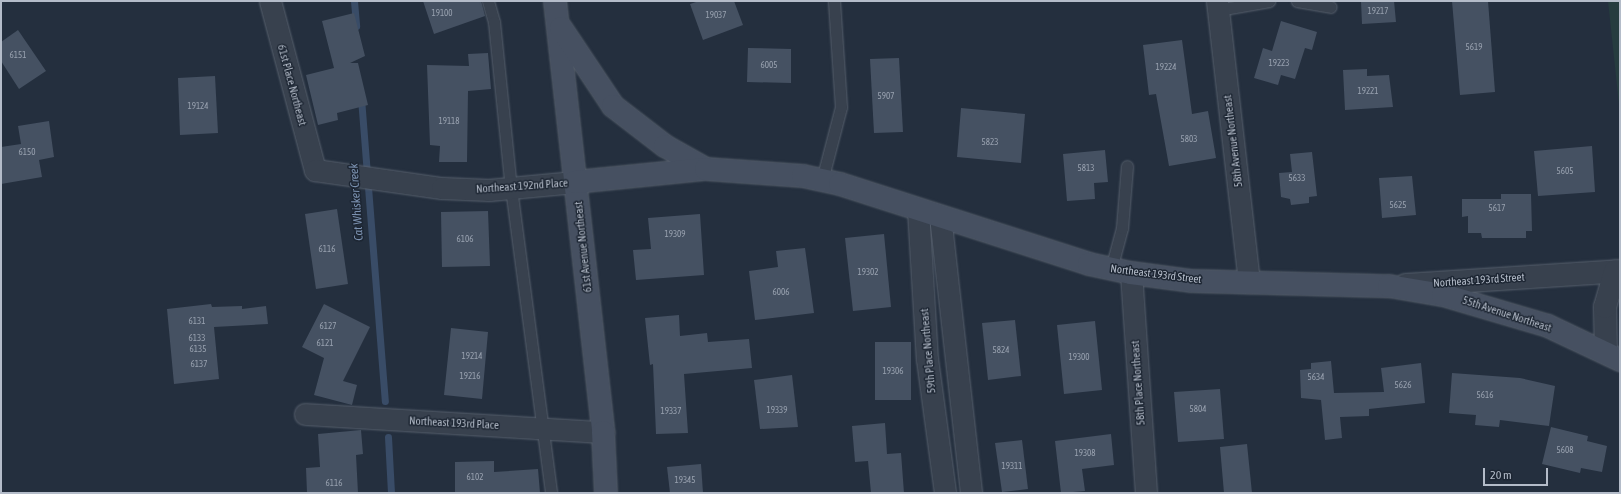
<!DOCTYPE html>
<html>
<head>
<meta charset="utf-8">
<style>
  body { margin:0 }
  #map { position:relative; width:1621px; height:494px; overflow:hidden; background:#242f3e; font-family:"Asap Condensed",sans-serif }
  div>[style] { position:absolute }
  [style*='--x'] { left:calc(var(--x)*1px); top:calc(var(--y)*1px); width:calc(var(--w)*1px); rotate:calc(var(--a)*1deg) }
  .green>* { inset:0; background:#263c3f }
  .stream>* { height:7px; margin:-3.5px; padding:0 3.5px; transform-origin:3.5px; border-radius:3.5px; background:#394c67 }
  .building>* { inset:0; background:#455162 }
  .roads { filter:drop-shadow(0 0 1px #565f6c) drop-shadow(0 0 1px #565f6c) }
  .service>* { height:11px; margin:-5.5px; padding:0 5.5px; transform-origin:5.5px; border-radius:5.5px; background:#38414e }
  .minor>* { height:21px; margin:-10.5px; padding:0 10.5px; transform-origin:10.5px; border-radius:10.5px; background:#38414e }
  .tertiary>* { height:22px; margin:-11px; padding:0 11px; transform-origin:11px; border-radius:11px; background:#38414e }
  .secondary>* { height:22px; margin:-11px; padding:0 11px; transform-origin:11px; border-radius:11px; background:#465061 }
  span { translate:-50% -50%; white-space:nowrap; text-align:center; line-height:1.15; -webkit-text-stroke:3px #1d2633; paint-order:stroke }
  .number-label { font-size:9px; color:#98a1af }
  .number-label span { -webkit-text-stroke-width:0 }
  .street-label { font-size:11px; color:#b4bcc9 }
  .water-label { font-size:12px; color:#7c92b1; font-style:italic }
  .frame { position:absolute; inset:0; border:2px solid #b4bcc9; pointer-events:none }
  .scale { position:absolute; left:1483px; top:468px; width:65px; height:18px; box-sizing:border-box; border:2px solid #b4bcc9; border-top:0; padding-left:5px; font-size:12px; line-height:14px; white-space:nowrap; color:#b4bcc9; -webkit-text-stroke:3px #1d2633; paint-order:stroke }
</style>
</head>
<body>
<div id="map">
  <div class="green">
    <i style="clip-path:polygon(1608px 1px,1620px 1px,1620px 114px)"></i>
  </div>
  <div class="stream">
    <i style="--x:354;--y:1;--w:25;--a:85"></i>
    <i style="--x:361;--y:98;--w:304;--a:85.5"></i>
    <i style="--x:388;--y:437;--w:56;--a:86.9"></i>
  </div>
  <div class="building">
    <i style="clip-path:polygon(423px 1px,481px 1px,485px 16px,434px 34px)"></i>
    <i style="clip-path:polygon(699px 1px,734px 1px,743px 25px,703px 40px,690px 4px)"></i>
    <i style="clip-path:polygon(1361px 1px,1394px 1px,1396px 22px,1362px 24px)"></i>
    <i style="clip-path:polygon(1452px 1px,1488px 1px,1495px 92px,1460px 95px)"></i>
    <i style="clip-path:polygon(354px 13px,365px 56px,350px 63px,358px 63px,368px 105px,337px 113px,338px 120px,318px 125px,306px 75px,334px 68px,322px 21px)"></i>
    <i style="clip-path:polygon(1281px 21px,1317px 32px,1312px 50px,1305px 48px,1295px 79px,1281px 75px,1278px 85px,1254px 78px,1263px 48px,1272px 51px)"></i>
    <i style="clip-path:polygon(18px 30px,46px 71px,19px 89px,1px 61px,1px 42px)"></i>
    <i style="clip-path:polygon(1182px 40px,1192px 114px,1208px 111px,1216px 158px,1169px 166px,1156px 94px,1149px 95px,1143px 45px)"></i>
    <i style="clip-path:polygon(748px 48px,791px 49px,791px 83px,747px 82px)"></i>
    <i style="clip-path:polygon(488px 53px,491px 89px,468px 91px,467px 162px,439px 162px,440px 146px,430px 145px,427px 65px,469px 66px,468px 54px)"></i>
    <i style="clip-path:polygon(899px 58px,903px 132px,874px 133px,870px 59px)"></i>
    <i style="clip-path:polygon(1367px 69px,1367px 76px,1389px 75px,1393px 107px,1345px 110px,1343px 70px)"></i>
    <i style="clip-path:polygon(215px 76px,218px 133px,180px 135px,178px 78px)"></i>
    <i style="clip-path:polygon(961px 108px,1025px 114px,1021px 163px,957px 157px)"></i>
    <i style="clip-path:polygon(49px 121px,54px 157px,39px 160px,42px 177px,1px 184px,1px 147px,21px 144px,18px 126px)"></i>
    <i style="clip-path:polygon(1592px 146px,1595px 192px,1538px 196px,1534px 151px)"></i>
    <i style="clip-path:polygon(1105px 150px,1108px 182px,1094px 183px,1095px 199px,1067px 201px,1063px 154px)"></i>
    <i style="clip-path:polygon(1312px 152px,1317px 196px,1309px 197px,1309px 203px,1291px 205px,1290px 199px,1281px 197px,1279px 173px,1292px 172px,1290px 154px)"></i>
    <i style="clip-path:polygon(1412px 176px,1416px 215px,1382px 218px,1379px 178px)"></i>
    <i style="clip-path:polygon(1501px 194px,1531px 194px,1532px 231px,1526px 231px,1526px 238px,1482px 238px,1481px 233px,1468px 233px,1468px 216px,1462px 217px,1462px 199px,1501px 199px)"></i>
    <i style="clip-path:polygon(337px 209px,348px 284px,316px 289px,305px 214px)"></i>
    <i style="clip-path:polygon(488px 211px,490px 266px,442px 267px,441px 212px)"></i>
    <i style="clip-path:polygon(700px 214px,704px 275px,636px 280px,633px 250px,651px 249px,648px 218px)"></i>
    <i style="clip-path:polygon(884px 234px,891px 307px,853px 311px,845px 238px)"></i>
    <i style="clip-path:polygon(805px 248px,814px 313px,755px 320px,749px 271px,778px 267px,776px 251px)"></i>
    <i style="clip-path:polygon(211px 304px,212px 307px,242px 306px,242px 309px,266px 306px,268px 324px,214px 327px,219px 379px,174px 384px,167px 309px)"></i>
    <i style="clip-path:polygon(324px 304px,370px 327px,343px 381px,357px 385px,352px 405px,314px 395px,324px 358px,302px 347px)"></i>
    <i style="clip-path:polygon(679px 315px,680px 336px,707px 333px,708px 342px,749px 339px,752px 368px,684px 374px,688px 433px,656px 434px,653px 364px,650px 365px,645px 318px)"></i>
    <i style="clip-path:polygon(1015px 320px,1021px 376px,988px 380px,982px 323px)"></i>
    <i style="clip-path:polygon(1095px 321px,1102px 390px,1064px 394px,1057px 325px)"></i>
    <i style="clip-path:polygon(451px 328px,488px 332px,482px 399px,444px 395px)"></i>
    <i style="clip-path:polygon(875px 342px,911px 342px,911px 400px,875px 400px)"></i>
    <i style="clip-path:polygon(1331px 361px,1334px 393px,1384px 392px,1381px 368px,1421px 363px,1425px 403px,1369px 409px,1369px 416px,1340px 417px,1342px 438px,1325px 440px,1321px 400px,1301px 398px,1300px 370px,1311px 369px,1311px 363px)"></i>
    <i style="clip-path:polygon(1452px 373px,1520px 378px,1555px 386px,1549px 426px,1500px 420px,1499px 427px,1475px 425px,1476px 415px,1449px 413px)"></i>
    <i style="clip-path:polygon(792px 375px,798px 427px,760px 429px,754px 380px)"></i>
    <i style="clip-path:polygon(1220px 389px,1224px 439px,1178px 442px,1174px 392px)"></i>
    <i style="clip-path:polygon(885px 423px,887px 454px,901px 453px,904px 493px,871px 493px,868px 461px,855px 462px,852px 426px)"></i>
    <i style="clip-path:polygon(1551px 427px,1588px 436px,1587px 441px,1607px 446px,1602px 472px,1581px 468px,1580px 473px,1542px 464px)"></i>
    <i style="clip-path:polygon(361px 430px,363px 454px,356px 455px,358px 493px,307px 493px,306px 468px,320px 467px,318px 434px)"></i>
    <i style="clip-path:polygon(1111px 434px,1114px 465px,1082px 469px,1085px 491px,1061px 493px,1055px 441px)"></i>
    <i style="clip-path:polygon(1022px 440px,1028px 489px,1002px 492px,995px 443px)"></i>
    <i style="clip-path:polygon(1247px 444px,1252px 493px,1224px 493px,1220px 447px)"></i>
    <i style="clip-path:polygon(494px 461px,494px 472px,538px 469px,540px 493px,455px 493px,455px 462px)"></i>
    <i style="clip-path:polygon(701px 464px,703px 493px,670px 493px,667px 467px)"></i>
  </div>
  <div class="roads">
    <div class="service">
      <i style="--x:488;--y:1;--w:22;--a:74"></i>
      <i style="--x:494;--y:22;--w:167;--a:84.2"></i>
      <i style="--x:511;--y:188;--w:308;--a:82.5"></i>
      <i style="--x:1297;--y:1;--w:34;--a:10"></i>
      <i style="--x:1218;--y:10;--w:52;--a:-10"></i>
      <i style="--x:822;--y:180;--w:75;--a:-75.4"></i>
      <i style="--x:841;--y:107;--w:106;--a:-93.8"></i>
      <i style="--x:1111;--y:269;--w:42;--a:-75"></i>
      <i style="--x:1122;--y:228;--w:62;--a:-85.4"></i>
    </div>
    <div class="minor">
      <i style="--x:270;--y:1;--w:175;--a:75.1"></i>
      <i style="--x:315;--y:170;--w:128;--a:8.1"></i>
      <i style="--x:442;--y:188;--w:47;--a:2.4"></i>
      <i style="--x:489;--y:190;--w:86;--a:-5.3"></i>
      <i style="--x:1217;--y:1;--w:283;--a:83.5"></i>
      <i style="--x:918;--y:209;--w:150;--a:86.6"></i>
      <i style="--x:927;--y:359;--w:135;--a:82.3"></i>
      <i style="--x:940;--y:216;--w:279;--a:83.6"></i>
      <i style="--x:1131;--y:273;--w:221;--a:86.1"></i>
      <i style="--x:305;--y:414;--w:299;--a:3.5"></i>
    </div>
    <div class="tertiary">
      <i style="--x:1406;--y:285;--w:214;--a:-3.7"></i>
      <i style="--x:1606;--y:352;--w:45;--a:-91.3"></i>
      <i style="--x:1605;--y:307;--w:37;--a:-74"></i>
    </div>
    <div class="secondary">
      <i style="--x:555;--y:1;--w:434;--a:83.6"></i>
      <i style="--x:603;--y:432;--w:61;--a:87.2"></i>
      <i style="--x:561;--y:28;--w:94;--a:56.3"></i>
      <i style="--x:613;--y:106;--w:66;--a:37.6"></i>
      <i style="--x:665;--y:146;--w:47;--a:29.3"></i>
      <i style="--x:575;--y:182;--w:132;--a:-5.7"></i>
      <i style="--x:706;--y:169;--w:97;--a:4.1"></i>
      <i style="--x:803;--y:176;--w:38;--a:12"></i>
      <i style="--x:840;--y:184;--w:262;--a:17.8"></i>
      <i style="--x:1089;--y:264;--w:43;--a:12.1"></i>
      <i style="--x:1131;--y:273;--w:62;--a:7.5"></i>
      <i style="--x:1192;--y:281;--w:197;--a:1.5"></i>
      <i style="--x:1389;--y:286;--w:55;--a:9.5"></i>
      <i style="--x:1443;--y:295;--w:109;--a:16.4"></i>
      <i style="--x:1548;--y:326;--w:80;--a:25.3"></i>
    </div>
  </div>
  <div class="number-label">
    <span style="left:1378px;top:11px">19217</span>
    <span style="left:442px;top:13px">19100</span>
    <span style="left:716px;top:15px">19037</span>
    <span style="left:1474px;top:47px">5619</span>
    <span style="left:18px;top:55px">6151</span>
    <span style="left:1279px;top:63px">19223</span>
    <span style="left:769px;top:65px">6005</span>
    <span style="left:1166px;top:67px">19224</span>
    <span style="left:1368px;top:91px">19221</span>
    <span style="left:886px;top:96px">5907</span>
    <span style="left:198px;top:106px">19124</span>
    <span style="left:449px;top:121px">19118</span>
    <span style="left:1189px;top:139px">5803</span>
    <span style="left:990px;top:142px">5823</span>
    <span style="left:27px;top:152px">6150</span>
    <span style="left:1086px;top:168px">5813</span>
    <span style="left:1565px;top:171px">5605</span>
    <span style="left:1297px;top:178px">5633</span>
    <span style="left:1398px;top:205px">5625</span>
    <span style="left:1497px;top:208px">5617</span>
    <span style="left:675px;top:234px">19309</span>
    <span style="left:465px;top:239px">6106</span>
    <span style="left:327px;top:249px">6116</span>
    <span style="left:868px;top:272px">19302</span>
    <span style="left:781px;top:292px">6006</span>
    <span style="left:197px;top:321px">6131</span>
    <span style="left:328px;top:326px">6127</span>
    <span style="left:197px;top:338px">6133</span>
    <span style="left:325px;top:343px">6121</span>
    <span style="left:198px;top:349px">6135</span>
    <span style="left:1001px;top:350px">5824</span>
    <span style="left:472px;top:356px">19214</span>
    <span style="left:1079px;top:357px">19300</span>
    <span style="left:199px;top:364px">6137</span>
    <span style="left:893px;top:371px">19306</span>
    <span style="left:470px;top:376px">19216</span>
    <span style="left:1316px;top:377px">5634</span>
    <span style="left:1403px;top:385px">5626</span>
    <span style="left:1485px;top:395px">5616</span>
    <span style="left:1198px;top:409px">5804</span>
    <span style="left:777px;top:410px">19339</span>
    <span style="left:671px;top:411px">19337</span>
    <span style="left:1565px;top:450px">5608</span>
    <span style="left:1085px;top:453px">19308</span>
    <span style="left:1012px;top:466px">19311</span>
    <span style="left:475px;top:477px">6102</span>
    <span style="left:685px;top:480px">19345</span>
    <span style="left:334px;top:483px">6116</span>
  </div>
  <div class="street-label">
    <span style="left:292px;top:85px;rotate:75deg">61st Place Northeast</span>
    <span style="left:1233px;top:141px;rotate:-97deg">58th Avenue Northeast</span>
    <span style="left:522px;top:186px;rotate:-4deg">Northeast 192nd Place</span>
    <span style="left:583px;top:247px;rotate:-96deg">61st Avenue Northeast</span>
    <span style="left:1156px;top:274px;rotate:7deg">Northeast 193rd Street</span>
    <span style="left:1479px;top:280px;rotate:-4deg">Northeast 193rd Street</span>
    <span style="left:1507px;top:314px;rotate:18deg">55th Avenue Northeast</span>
    <span style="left:928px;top:351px;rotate:-95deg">59th Place Northeast</span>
    <span style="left:1138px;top:383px;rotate:-94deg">58th Place Northeast</span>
    <span style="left:454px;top:423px;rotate:3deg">Northeast 193rd Place</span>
  </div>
  <div class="water-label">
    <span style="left:357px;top:202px;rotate:-94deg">Cat Whisker Creek</span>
  </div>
  <div class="frame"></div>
  <div class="scale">20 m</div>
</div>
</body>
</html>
